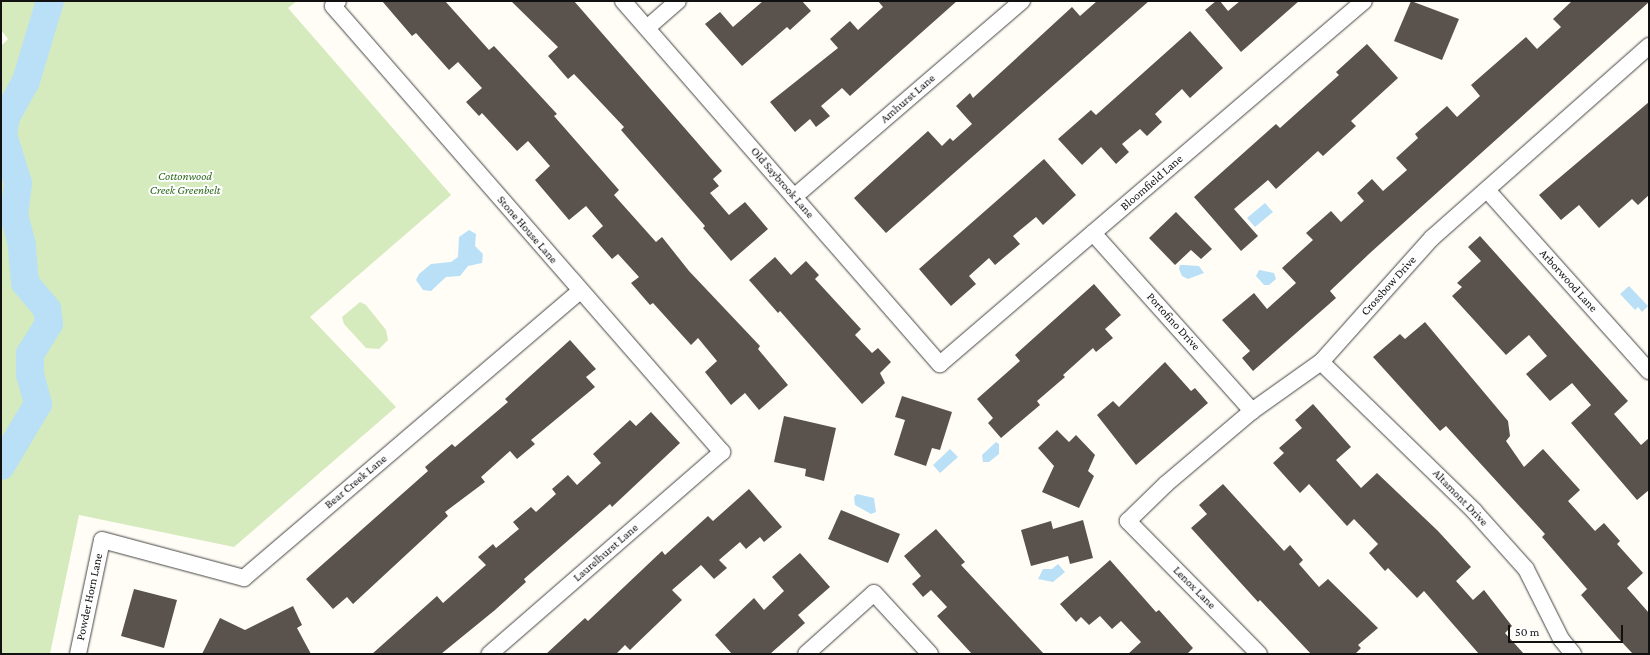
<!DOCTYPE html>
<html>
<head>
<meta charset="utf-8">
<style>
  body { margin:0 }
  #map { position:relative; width:1650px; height:655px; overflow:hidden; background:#fffdf5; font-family:"Crimson Pro",serif }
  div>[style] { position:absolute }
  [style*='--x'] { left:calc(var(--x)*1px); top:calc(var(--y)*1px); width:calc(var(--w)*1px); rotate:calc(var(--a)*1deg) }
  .green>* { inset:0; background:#d5ebbd }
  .water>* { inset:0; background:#b9e0f7 }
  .river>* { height:28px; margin:-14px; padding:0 14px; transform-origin:14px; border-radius:14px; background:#b9e0f7 }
  .building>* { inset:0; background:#5a524d }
  .roads { filter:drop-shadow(0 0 1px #444) drop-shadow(0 0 1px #444) }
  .minor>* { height:16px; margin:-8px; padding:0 8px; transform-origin:8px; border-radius:8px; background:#fff }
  span { translate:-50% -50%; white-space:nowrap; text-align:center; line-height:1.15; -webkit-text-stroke:4px #fff; paint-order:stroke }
  .street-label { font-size:12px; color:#111 }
  .park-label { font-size:12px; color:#2f6b1f; font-style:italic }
  .frame { position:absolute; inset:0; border:2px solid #111; pointer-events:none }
  .scale { position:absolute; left:1508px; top:625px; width:115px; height:18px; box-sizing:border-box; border:2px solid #111; border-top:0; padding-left:5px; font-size:12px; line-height:14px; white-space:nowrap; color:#111; -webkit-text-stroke:3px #fff; paint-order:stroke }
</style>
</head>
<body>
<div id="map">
  <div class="green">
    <i style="clip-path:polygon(1px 1px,297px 1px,288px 8px,451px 195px,310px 317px,396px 407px,234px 547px,79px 515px,50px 654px,1px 654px,1px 46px,8px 39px,1px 30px)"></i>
    <i style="clip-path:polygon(360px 302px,366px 305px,386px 330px,388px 340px,379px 349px,366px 348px,344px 324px,342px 317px)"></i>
  </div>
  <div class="water">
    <i style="clip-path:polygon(1265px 203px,1273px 212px,1255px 227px,1247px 218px)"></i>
    <i style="clip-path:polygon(469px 230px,476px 234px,475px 246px,483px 254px,482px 263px,468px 266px,460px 276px,446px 277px,431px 291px,423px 290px,416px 280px,419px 274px,431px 264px,451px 262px,458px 257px,459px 237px)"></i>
    <i style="clip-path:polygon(1184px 265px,1199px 266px,1204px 273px,1188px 279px,1182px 276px,1179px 269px,1180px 265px)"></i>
    <i style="clip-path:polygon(1259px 270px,1274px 273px,1276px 279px,1269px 285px,1264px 285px,1256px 276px)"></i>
    <i style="clip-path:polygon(1629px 286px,1648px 306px,1642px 312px,1638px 307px,1635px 310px,1620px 294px)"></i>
    <i style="clip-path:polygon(996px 442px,999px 444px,999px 454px,989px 462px,983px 462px,982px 455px)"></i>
    <i style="clip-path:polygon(950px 449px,958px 457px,940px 473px,933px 465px)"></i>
    <i style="clip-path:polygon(857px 494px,874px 498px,876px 512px,871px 514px,855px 505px,854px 497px)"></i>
    <i style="clip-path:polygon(1058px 564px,1065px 572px,1053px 582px,1038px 579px,1043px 569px,1052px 569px)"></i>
  </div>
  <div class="river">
    <i style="--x:1;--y:466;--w:72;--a:-59.2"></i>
    <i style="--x:38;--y:404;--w:31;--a:-105"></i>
    <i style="--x:30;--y:374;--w:20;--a:-90"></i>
    <i style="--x:30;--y:354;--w:36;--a:-58"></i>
    <i style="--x:49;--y:323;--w:14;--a:-98"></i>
    <i style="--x:47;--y:309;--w:34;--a:-130"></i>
    <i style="--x:25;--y:283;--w:38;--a:-95"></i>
    <i style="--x:22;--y:245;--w:30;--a:-105"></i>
    <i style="--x:14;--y:216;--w:33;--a:-83"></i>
    <i style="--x:18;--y:183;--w:50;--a:-107.4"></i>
    <i style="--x:3;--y:135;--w:18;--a:-81"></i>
    <i style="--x:6;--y:117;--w:41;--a:-60.9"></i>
    <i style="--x:26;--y:81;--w:84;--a:-73.3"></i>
  </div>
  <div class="building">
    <i style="clip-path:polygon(382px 1px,445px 1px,489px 50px,494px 46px,557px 114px,554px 116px,619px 190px,614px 195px,656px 242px,662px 237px,689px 271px,760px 346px,758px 349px,788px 385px,759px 410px,745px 393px,731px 405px,705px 372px,717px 361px,698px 338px,691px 345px,653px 303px,650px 305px,631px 283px,639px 277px,618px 254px,612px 259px,592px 236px,603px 226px,586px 206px,569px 220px,535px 180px,550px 166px,528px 141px,517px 151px,482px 113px,479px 116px,466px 102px,482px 88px,458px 62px,449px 70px,416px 33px,412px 36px)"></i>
    <i style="clip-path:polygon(511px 1px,574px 1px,722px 171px,713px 179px,719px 186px,710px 193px,729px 215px,745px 202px,768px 229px,731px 261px,703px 228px,705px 226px,621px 130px,624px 127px,574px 74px,568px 79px,548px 56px,558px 47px)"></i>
    <i style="clip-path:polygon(763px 1px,802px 1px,811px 11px,790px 30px,787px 27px,742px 66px,705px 24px,720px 12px,733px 27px)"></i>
    <i style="clip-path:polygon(878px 1px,957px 1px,850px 96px,842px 88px,821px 106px,830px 116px,816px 127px,810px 119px,795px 132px,770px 102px,838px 48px,830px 39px,850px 21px,858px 30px,883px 7px)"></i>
    <i style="clip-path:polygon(1097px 1px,1149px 1px,886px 233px,854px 198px,928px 131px,942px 146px,950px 138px,953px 141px,972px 124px,956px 106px,970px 93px,973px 98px,1072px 7px,1080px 16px)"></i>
    <i style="clip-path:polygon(1216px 1px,1220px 1px,1228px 11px,1240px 1px,1299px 1px,1241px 52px,1205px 10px)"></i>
    <i style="clip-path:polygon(1411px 1px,1459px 19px,1442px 60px,1394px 41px)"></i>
    <i style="clip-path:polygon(1572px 1px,1649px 2px,1370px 253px,1330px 291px,1336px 298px,1253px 371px,1242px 358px,1250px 351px,1222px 320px,1254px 293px,1267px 309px,1296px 283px,1282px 268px,1313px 240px,1306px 233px,1331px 211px,1341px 222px,1364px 201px,1357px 193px,1372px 179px,1383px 191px,1407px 170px,1396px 158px,1418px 138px,1415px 134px,1447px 106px,1457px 117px,1480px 96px,1471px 85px,1526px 37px,1537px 49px,1561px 27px,1553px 19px)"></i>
    <i style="clip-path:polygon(1190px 31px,1223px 68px,1190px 98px,1182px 89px,1155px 114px,1162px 122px,1147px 136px,1140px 129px,1122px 144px,1129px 152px,1116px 164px,1101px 147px,1082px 165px,1058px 139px,1091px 110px,1096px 115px)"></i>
    <i style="clip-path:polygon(1367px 44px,1398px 78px,1351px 121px,1356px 126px,1323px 156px,1318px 151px,1276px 189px,1268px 180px,1234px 209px,1258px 236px,1241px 251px,1194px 197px,1276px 124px,1280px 128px,1339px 75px,1336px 72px)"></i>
    <i style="clip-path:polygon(1649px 102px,1649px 195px,1638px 205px,1632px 199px,1599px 228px,1579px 205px,1561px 220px,1539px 195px)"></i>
    <i style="clip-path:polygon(1044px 159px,1076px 195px,1043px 225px,1036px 217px,1013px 236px,1020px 244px,995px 265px,989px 258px,969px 276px,976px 284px,951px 306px,919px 269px)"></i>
    <i style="clip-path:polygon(1176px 212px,1212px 249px,1201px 259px,1191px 250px,1175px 265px,1149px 238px)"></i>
    <i style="clip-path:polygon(1480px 236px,1628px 401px,1614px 414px,1641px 445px,1649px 438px,1649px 490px,1637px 500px,1571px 423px,1591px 405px,1572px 383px,1550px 401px,1526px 374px,1547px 356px,1529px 335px,1506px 355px,1452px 296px,1462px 287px,1457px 283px,1481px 261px,1468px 247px)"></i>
    <i style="clip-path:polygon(775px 257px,791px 275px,806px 261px,819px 275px,815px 279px,861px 329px,855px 335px,872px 353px,878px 348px,891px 362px,880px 373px,885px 383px,862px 404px,780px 311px,778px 313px,749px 280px)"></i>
    <i style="clip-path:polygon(1094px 284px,1121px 315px,1105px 329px,1113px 338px,1096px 352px,1093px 348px,1063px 375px,1065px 377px,1037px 401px,1040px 405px,1001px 438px,988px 423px,993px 418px,977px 399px,1020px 361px,1015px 355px)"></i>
    <i style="clip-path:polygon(1425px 322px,1508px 421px,1510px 436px,1506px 441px,1524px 467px,1543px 449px,1580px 490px,1568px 501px,1595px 531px,1604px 523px,1620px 541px,1617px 544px,1643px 573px,1627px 588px,1649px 613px,1649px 654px,1633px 654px,1618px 638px,1581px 595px,1587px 589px,1542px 537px,1545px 534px,1446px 426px,1440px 431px,1373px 357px,1400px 334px,1405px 339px)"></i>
    <i style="clip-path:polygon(570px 340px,596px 369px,586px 377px,595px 387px,531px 440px,535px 444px,517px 459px,510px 451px,481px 477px,485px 482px,445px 512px,448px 516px,353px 604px,347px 597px,333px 609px,306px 579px,428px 471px,425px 467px,452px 444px,455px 447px,508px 402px,505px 399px)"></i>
    <i style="clip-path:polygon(1165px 362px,1191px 391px,1195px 388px,1208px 403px,1136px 465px,1097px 415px,1113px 401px,1119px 407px)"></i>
    <i style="clip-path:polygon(902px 396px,952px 412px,940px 450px,932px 448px,926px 466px,894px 455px,905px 420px,895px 417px)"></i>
    <i style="clip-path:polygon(1313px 404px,1351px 447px,1336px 460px,1361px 488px,1377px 473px,1438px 531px,1471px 567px,1456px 581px,1473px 600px,1484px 590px,1512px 626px,1505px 633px,1524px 654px,1479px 654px,1424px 591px,1417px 598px,1388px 568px,1385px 571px,1369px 553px,1378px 544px,1354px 519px,1347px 526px,1309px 484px,1300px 493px,1273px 463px,1284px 453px,1279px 448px,1302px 428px,1295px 420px)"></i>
    <i style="clip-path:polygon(651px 412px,680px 443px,612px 507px,610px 504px,524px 579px,526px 582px,495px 610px,441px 654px,372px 654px,437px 596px,443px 603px,486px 565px,478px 557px,493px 544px,496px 548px,519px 529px,513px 522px,531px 507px,536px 512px,556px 494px,552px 489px,568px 475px,577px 485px,601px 463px,593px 454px,630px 420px,636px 426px)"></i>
    <i style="clip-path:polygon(784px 416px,836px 428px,824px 481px,805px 476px,806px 469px,774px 462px)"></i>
    <i style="clip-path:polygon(1057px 430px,1069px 442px,1076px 435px,1095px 455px,1088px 471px,1094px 476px,1079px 508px,1042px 492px,1054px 466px,1038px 448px)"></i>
    <i style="clip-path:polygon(1223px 484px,1284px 551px,1290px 545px,1303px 560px,1299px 564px,1319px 587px,1328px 579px,1378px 628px,1358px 645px,1361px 648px,1355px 654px,1311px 654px,1260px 600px,1258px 602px,1191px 528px,1207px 514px,1199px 505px)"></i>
    <i style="clip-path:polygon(749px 489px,782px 527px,764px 542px,760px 537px,746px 549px,740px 542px,719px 560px,727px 568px,714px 579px,701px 565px,672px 590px,682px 600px,630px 650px,625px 645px,616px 654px,546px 654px,585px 618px,588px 621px,662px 551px,665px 555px,708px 516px,713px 521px)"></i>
    <i style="clip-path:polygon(841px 510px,900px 534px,888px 563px,828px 539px)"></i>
    <i style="clip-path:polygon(1083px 520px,1093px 558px,1070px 564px,1068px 556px,1031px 566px,1021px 530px,1051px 521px,1053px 529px)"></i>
    <i style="clip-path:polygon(936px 529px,965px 562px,961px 565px,1044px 654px,972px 654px,937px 616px,947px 607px,931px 590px,923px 597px,912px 584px,921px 576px,904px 556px)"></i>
    <i style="clip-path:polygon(800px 553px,830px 587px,798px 615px,805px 623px,770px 654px,732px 654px,715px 635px,754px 598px,764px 610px,784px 591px,772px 577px)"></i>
    <i style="clip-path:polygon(1110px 560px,1156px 612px,1159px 610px,1193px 648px,1187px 654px,1128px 654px,1141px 642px,1121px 621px,1112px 629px,1100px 616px,1089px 625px,1081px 617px,1076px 622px,1060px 604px)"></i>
    <i style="clip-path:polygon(134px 589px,177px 600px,164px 648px,121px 636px)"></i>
    <i style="clip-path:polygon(293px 606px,302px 625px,297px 628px,311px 654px,202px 654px,220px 618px,245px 630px)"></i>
  </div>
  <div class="roads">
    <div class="minor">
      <i style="--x:338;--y:1;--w:7;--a:135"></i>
      <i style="--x:333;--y:6;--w:592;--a:48.91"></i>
      <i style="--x:722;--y:452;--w:308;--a:139"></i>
      <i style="--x:623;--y:1;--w:482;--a:48.9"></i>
      <i style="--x:940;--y:364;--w:558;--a:-40.57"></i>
      <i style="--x:647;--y:28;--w:41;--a:-41.1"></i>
      <i style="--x:1487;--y:190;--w:243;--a:48.2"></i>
      <i style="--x:794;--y:197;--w:301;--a:-40.7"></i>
      <i style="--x:1093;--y:233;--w:239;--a:48.2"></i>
      <i style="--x:1321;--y:362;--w:214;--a:44.2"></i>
      <i style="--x:1474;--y:511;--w:78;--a:48.1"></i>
      <i style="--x:1526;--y:569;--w:78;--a:63.4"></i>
      <i style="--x:1561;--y:639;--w:19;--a:51"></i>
      <i style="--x:78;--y:654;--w:116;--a:-78.1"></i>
      <i style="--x:102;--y:540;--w:147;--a:15"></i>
      <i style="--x:244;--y:578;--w:442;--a:-40.5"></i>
      <i style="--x:806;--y:654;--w:91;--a:-41.9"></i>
      <i style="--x:874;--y:593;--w:83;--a:47.4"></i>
      <i style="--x:1259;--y:654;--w:187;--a:-134.6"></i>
      <i style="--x:1128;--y:521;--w:53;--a:-44.2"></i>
      <i style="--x:1166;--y:484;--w:113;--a:-40.3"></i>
      <i style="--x:1252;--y:411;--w:85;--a:-35.4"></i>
      <i style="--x:1321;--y:362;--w:166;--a:-48.2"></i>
      <i style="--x:1432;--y:238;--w:290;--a:-41.5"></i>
    </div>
  </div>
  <div class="street-label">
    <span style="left:908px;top:99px;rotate:-41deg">Amhurst Lane</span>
    <span style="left:782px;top:183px;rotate:49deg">Old Saybrook Lane</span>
    <span style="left:1152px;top:183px;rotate:-41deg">Bloomfield Lane</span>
    <span style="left:527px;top:230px;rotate:49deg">Stone House Lane</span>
    <span style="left:1568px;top:281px;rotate:48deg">Arborwood Lane</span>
    <span style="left:1389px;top:286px;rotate:-48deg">Crossbow Drive</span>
    <span style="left:1173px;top:322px;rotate:48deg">Portofino Drive</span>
    <span style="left:356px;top:482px;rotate:-40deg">Bear Creek Lane</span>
    <span style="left:1460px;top:498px;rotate:46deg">Altamont Drive</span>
    <span style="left:606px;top:553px;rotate:-41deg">Laurelhurst Lane</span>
    <span style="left:1194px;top:588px;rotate:45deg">Lenox Lane</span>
    <span style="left:90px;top:597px;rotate:-78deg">Powder Horn Lane</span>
  </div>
  <div class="park-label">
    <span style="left:185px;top:184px">Cottonwood<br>Creek Greenbelt</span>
  </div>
  <div class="frame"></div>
  <div class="scale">50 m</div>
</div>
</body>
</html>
